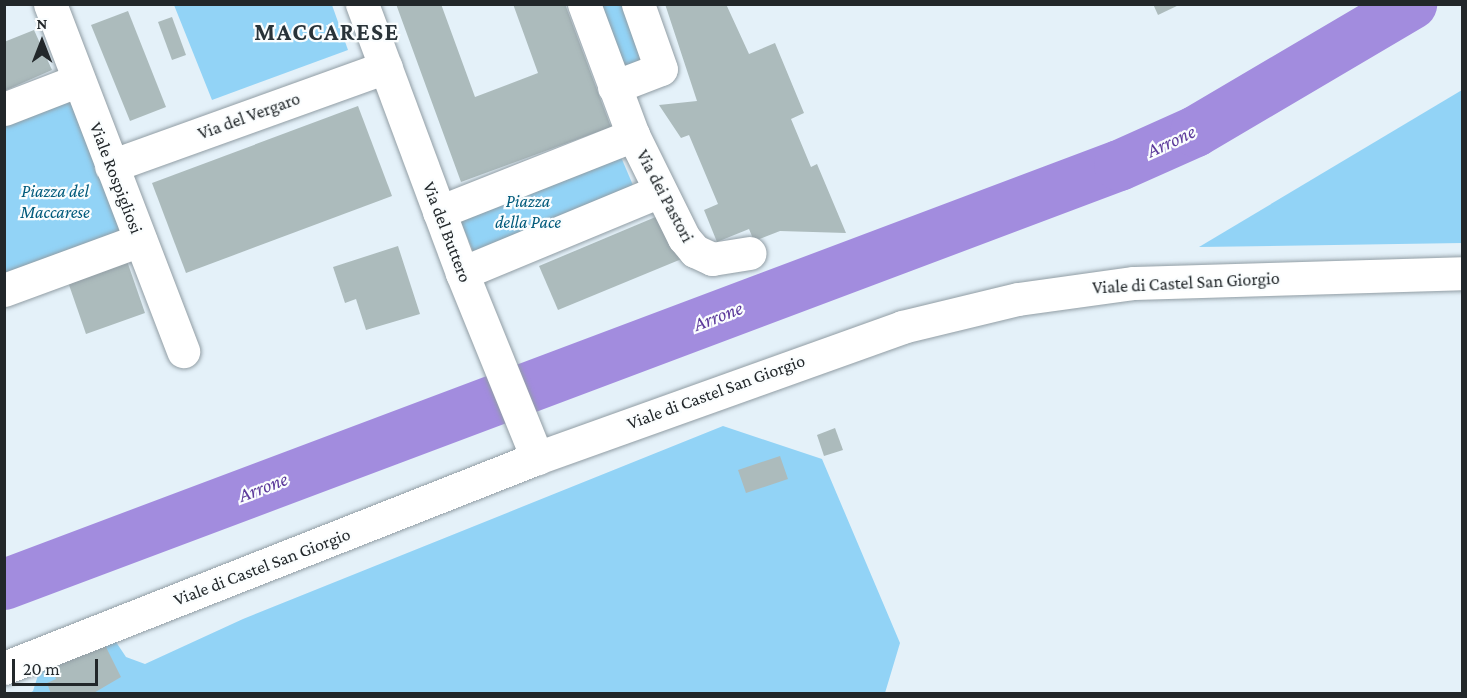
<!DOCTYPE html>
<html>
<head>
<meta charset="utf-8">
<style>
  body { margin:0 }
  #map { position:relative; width:1467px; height:698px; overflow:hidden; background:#e4f1f9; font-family:"Crimson Pro",serif }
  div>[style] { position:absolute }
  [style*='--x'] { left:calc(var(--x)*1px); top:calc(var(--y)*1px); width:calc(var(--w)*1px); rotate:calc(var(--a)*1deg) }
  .green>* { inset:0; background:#92d3f6 }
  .river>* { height:51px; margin:-25.5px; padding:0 25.5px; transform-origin:25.5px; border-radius:25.5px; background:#a28cde }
  .building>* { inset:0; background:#acbbbc }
  .roads { filter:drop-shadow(0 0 2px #919da4) drop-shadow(0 0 2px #919da4) }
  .minor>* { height:33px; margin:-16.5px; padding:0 16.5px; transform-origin:16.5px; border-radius:16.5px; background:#fff }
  span { translate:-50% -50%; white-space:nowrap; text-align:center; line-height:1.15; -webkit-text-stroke:4.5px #fafdfe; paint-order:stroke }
  .street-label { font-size:18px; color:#22272a }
  .park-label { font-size:18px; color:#015a7b; font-style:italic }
  .water-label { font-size:20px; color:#5c3a9b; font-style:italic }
  .district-label { font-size:24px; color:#293339; font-weight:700; letter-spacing:1.5px }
  .frame { position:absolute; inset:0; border:6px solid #22272a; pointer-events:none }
  .north { position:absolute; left:12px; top:12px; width:60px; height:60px; -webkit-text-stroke:4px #fafdfe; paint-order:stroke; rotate:0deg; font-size:16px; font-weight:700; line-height:24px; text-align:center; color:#22272a }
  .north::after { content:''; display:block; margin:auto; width:21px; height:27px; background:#22272a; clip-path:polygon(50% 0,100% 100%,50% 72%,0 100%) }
  .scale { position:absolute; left:12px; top:659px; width:86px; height:27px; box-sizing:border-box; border:3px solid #22272a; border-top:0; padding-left:8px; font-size:18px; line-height:21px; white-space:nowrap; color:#22272a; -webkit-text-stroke:4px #fafdfe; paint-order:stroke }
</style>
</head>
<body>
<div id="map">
  <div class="green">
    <i style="clip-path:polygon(600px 4px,622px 5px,644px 61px,623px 70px)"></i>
    <i style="clip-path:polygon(174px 5px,332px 5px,348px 50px,212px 100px)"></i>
    <i style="clip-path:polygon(1462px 90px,1462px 243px,1199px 247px)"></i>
    <i style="clip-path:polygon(70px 98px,121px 233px,5px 277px,5px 123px)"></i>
    <i style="clip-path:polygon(618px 150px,635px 190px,476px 258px,459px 218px)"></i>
    <i style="clip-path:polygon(723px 426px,822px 459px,900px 643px,885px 693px,28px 694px,33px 691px,40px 669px,106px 640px,116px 642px,126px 657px,145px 664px,243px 619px)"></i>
  </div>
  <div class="river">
    <i style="--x:4;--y:584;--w:1191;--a:-20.6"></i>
    <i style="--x:1119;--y:165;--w:83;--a:-24.1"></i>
    <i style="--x:1195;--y:131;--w:251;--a:-30.5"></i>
  </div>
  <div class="building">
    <i style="clip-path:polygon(396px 4px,441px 4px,475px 97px,538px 73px,513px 4px,565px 4px,611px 127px,461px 182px)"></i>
    <i style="clip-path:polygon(665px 4px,726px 4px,749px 54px,775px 43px,804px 113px,791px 119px,811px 167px,817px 164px,846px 233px,780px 231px,754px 241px,749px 229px,717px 242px,704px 210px,718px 204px,689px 135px,681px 138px,659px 105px,697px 101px)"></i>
    <i style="clip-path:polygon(1153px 4px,1181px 4px,1158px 15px)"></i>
    <i style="clip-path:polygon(128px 11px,166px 107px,130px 121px,91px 25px)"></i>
    <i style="clip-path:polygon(172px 17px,186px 55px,172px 60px,158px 22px)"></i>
    <i style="clip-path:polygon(34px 30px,52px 70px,4px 91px,4px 42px)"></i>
    <i style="clip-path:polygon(358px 106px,392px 196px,186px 273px,152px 183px)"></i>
    <i style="clip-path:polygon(665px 213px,684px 258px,558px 310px,539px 266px)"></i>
    <i style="clip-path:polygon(398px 246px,420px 314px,366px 330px,356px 299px,345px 303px,333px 267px)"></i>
    <i style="clip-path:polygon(127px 261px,145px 313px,86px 334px,68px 282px)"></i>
    <i style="clip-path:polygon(835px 428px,843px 450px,824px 456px,817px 435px)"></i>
    <i style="clip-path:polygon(780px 456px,788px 479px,746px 493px,738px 470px)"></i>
    <i style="clip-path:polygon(104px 643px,121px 677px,92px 694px,51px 694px,47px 683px,56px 679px,50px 666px)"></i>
  </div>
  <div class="roads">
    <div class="minor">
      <i style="--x:50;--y:4;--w:372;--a:69"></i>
      <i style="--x:362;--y:4;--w:287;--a:69.6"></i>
      <i style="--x:462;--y:273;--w:200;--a:67.9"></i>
      <i style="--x:584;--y:4;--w:140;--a:69.5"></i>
      <i style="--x:633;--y:135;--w:115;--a:63.7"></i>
      <i style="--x:684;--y:238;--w:17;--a:50"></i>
      <i style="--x:695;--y:251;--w:19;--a:25"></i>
      <i style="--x:712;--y:259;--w:38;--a:-9"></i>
      <i style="--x:614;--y:87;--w:50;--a:-21"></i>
      <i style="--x:661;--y:69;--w:69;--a:-109.5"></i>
      <i style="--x:4;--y:109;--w:80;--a:-21.1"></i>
      <i style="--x:111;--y:166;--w:292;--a:-19.8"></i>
      <i style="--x:439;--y:212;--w:209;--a:-21.6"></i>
      <i style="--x:462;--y:273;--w:214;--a:-22.5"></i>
      <i style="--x:4;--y:290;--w:145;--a:-20.2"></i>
      <i style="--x:4;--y:668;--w:573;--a:-21.5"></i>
      <i style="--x:537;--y:458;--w:388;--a:-19.7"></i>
      <i style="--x:902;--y:327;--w:119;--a:-13.6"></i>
      <i style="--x:1018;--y:299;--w:117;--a:-7.9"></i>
      <i style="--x:1134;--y:283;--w:328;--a:-1.7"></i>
    </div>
  </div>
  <div class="street-label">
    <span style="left:249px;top:116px;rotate:-20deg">Via del Vergaro</span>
    <span style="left:116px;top:178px;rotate:69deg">Viale Rospigliosi</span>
    <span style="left:665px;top:196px;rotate:62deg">Via dei Pastori</span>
    <span style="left:447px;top:232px;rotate:69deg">Via del Buttero</span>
    <span style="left:1186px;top:283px;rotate:-3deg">Viale di Castel San Giorgio</span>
    <span style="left:716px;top:392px;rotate:-20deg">Viale di Castel San Giorgio</span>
    <span style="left:262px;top:567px;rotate:-21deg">Viale di Castel San Giorgio</span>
  </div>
  <div class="park-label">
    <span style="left:55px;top:202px">Piazza del<br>Maccarese</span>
    <span style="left:528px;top:212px">Piazza<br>della Pace</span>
  </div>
  <div class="water-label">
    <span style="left:1171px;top:141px;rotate:-25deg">Arrone</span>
    <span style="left:718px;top:316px;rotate:-21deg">Arrone</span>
    <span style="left:263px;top:487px;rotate:-21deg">Arrone</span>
  </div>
  <div class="district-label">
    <span style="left:327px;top:32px">MACCARESE</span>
  </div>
  <div class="frame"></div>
  <div class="north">N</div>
  <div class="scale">20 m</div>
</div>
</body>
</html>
